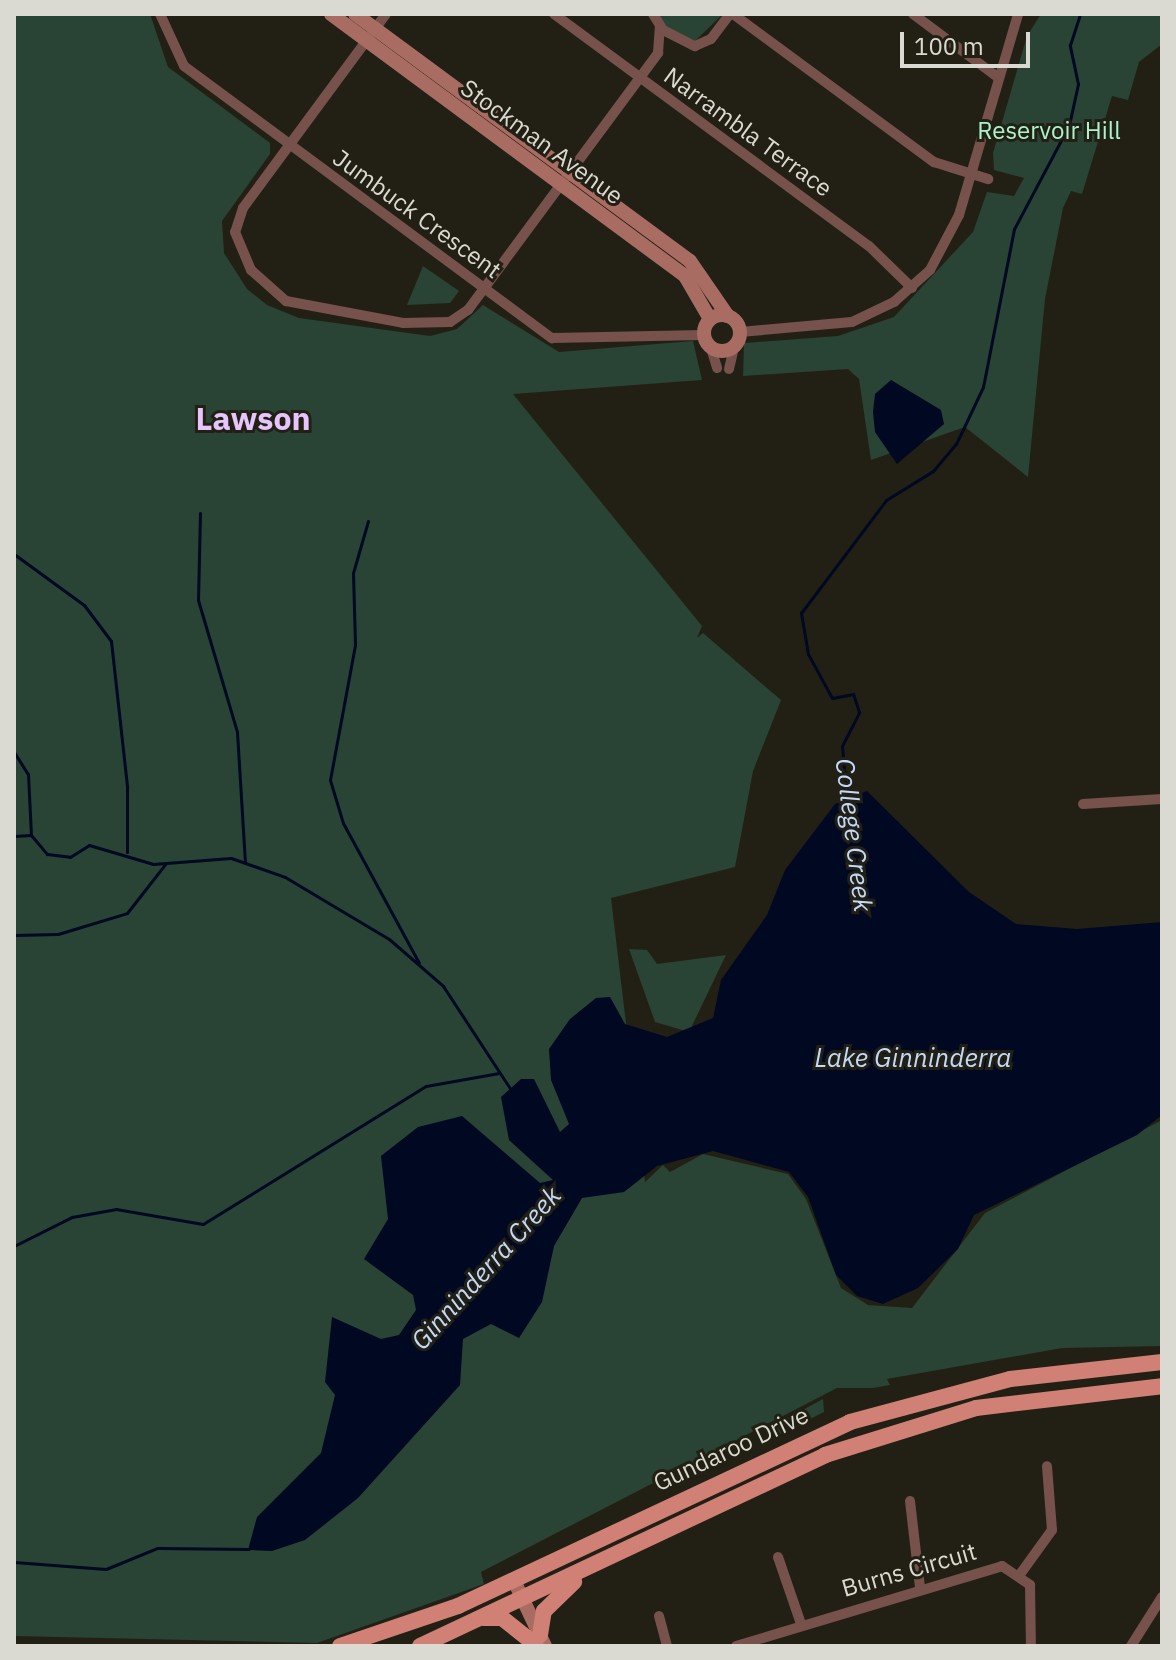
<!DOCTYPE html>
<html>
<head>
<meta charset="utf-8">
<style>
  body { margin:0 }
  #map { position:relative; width:1176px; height:1660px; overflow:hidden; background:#222014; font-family:"IBM Plex Sans",sans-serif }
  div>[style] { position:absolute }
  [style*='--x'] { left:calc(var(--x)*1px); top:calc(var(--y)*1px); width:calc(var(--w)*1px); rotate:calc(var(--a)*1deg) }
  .green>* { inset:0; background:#294335 }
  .water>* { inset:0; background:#000822 }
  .stream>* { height:3px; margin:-1.5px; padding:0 1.5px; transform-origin:1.5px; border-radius:1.5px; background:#000822 }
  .street>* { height:10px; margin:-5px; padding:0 5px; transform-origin:5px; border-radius:5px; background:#77514b }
  .secondary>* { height:14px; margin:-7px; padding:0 7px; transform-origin:7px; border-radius:7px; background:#a96c62 }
  .secondary>.ring { margin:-7px; padding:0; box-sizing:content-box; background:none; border:14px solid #a96c62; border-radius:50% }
  .primary>* { height:16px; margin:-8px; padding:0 8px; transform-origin:8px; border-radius:8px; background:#d08075 }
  span { translate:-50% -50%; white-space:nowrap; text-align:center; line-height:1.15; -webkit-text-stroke:6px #222014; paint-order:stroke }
  .park-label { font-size:24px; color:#abf3cd }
  .street-label { font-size:24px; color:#dbdad2 }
  .water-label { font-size:26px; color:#c3d9fc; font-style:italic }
  .district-label { font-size:32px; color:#e5c5fb; font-weight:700 }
  .frame { position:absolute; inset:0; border:16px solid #dbdad2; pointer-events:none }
  .scale { position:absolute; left:900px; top:32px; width:130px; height:36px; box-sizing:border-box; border:4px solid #dbdad2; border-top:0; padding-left:10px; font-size:24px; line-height:28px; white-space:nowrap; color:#dbdad2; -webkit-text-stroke:6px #222014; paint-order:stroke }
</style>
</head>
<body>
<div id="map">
  <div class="green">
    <i style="clip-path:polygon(14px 14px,150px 14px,168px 67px,270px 143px,270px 154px,222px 221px,224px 253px,247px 289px,267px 305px,299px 318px,430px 336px,457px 329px,483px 305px,559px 352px,693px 341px,702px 380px,513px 394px,702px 626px,697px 638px,703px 633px,781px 700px,753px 771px,735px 867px,611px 898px,645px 1182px,663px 1165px,670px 1172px,703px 1154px,788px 1174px,806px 1199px,841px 1288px,868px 1305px,912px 1308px,985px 1213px,1162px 1120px,1162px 1346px,1062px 1348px,887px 1379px,890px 1385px,873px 1388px,837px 1388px,481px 1572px,484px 1584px,317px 1643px,14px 1636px)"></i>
    <i style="clip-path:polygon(659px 14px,723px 14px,695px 41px,664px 28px)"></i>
    <i style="clip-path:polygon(1041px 14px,1162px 14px,1162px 44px,1139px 62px,1128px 100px,1112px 96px,1082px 194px,1071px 191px,1063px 208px,1045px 299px,1028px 477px,965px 427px,871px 460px,859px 379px,848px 369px,743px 376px,744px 343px,838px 336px,894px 317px,973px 232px,987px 192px,1014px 196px,1024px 178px,994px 170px,993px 153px,1027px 36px)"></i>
    <i style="clip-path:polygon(423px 266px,459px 291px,450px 303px,407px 305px)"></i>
    <i style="clip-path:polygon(629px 949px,647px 950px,657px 964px,726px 955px,689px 1032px,655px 1022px)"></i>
    <i style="clip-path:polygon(823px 1399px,824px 1412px,774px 1437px,771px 1427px)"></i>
  </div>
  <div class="water">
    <i style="clip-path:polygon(891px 380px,941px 410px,944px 424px,897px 464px,875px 432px,873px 412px,875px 394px)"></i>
    <i style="clip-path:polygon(867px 791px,969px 892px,1016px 924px,1077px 929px,1162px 922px,1162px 1115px,1137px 1135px,974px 1215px,958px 1249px,918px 1288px,883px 1304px,857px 1296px,836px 1275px,808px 1197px,789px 1172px,713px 1151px,657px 1166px,624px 1192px,582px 1198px,554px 1246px,542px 1302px,519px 1338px,491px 1324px,463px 1339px,460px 1385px,358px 1498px,305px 1540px,272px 1551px,248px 1550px,257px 1517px,321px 1453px,335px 1395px,325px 1382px,332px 1317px,381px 1339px,399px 1335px,416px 1310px,413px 1295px,364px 1259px,388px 1219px,381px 1156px,418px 1127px,462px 1116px,540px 1183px,553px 1180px,509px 1140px,501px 1097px,521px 1079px,534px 1079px,560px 1132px,569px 1124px,551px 1080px,549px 1049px,570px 1019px,596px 998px,610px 997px,625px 1024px,667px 1037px,713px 1018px,721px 980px,767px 915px,785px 870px,835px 804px)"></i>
  </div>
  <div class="stream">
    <i style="--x:200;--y:513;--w:87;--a:91.3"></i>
    <i style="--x:198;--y:600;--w:138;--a:73.5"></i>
    <i style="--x:237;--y:732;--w:130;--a:86.5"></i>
    <i style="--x:368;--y:521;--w:54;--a:106.1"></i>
    <i style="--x:353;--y:573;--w:72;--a:88.4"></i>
    <i style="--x:355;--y:645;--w:137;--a:100.5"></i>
    <i style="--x:330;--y:780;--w:45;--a:73.2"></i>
    <i style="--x:343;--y:823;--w:159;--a:61.5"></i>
    <i style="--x:14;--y:554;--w:87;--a:36.1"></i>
    <i style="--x:84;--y:605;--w:45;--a:53.1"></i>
    <i style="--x:111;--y:641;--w:147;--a:83.7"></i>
    <i style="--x:127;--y:787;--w:65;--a:90"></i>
    <i style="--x:14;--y:752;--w:26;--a:58"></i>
    <i style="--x:28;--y:774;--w:61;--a:87.2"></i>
    <i style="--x:847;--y:802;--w:56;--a:-95.1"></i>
    <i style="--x:842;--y:746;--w:38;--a:-63"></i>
    <i style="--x:859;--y:712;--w:19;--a:-108"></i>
    <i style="--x:853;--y:694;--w:21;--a:169"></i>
    <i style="--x:832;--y:698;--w:50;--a:-118.6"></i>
    <i style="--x:808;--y:654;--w:42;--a:-99.7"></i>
    <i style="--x:801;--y:613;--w:141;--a:-53"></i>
    <i style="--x:886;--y:500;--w:55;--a:-31.7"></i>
    <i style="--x:933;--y:471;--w:35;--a:-50"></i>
    <i style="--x:956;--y:444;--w:63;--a:-64.7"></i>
    <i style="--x:983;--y:387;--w:161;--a:-78.9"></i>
    <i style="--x:1014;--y:229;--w:118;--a:-62.1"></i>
    <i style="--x:1069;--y:125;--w:42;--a:-77.6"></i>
    <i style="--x:1078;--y:84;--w:40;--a:-102"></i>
    <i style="--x:1070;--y:45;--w:33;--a:-72"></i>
    <i style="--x:14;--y:836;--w:17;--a:-3"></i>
    <i style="--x:31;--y:835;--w:25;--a:50"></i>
    <i style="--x:47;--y:854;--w:23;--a:7"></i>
    <i style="--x:70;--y:857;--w:22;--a:-32"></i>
    <i style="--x:89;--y:845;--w:67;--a:16.5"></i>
    <i style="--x:153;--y:864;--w:78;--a:-4.4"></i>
    <i style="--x:231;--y:858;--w:57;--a:19.4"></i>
    <i style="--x:285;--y:877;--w:121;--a:30.8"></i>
    <i style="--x:389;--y:939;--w:72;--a:41"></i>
    <i style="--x:443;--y:986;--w:124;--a:56.8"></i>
    <i style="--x:14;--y:935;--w:44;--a:-1.3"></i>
    <i style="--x:58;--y:934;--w:72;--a:-16.9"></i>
    <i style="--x:127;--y:913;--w:63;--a:-52"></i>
    <i style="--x:14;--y:1246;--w:65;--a:-26.6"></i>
    <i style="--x:72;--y:1217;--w:45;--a:-10.3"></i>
    <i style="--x:116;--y:1209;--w:88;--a:9.8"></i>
    <i style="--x:203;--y:1224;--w:262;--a:-31.8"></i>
    <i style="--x:426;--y:1086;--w:74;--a:-10.1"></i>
    <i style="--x:14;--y:1562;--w:92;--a:4.4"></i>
    <i style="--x:106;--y:1569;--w:55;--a:-22.4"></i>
    <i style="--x:157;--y:1548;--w:92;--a:0.6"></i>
  </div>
  <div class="street">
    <i style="--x:160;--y:14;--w:57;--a:65.2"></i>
    <i style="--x:184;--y:66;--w:458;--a:36.5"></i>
    <i style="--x:552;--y:338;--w:151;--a:-1.1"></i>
    <i style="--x:386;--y:14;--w:241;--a:126.4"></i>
    <i style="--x:243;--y:208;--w:25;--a:108"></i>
    <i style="--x:235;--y:232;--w:41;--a:67.2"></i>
    <i style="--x:251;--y:270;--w:47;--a:41.5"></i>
    <i style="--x:286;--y:301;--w:119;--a:10.6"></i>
    <i style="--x:403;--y:323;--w:47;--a:-1.2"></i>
    <i style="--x:450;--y:322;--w:22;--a:-34"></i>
    <i style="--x:468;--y:310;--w:320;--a:-53.5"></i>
    <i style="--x:658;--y:53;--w:26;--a:-86"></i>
    <i style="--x:554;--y:14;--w:391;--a:36.4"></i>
    <i style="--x:869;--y:246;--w:60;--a:44.3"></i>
    <i style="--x:653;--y:14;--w:19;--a:58"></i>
    <i style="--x:663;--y:30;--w:36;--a:27"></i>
    <i style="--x:695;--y:46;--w:17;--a:-24"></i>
    <i style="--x:711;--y:39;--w:31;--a:-53"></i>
    <i style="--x:733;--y:14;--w:250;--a:36.4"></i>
    <i style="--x:934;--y:162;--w:57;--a:17.5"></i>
    <i style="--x:913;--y:14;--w:107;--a:36.7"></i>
    <i style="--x:740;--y:332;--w:112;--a:-5.1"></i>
    <i style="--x:852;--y:322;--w:47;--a:-25.5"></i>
    <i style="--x:894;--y:302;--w:48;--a:-41.6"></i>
    <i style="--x:930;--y:270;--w:62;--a:-62.2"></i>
    <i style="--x:959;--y:215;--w:209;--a:-73.6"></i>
    <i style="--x:711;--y:348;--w:21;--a:73"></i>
    <i style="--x:729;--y:369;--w:23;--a:-77"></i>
    <i style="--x:1083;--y:804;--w:79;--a:-3.6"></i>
    <i style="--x:910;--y:1501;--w:87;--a:83.4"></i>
    <i style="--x:778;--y:1557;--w:68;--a:71"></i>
    <i style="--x:1021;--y:1573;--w:53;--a:-54.2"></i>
    <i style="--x:1052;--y:1530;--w:64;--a:-94.5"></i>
    <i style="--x:659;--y:1616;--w:31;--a:75"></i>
    <i style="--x:736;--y:1646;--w:278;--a:-16.7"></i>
    <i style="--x:1002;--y:1566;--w:34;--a:34"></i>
    <i style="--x:1030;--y:1585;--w:61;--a:89.1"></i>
    <i style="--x:1131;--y:1646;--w:58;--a:-57.7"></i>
  </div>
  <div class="secondary">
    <i style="--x:331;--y:14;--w:440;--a:36.5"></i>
    <i style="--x:685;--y:276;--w:50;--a:59.8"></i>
    <i style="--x:355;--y:14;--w:416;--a:36.4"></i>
    <i style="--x:690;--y:261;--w:67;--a:55.4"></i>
    <i class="ring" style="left:704px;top:315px;width:22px;height:22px"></i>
    <i style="--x:517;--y:1587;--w:65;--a:64.6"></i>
  </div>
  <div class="primary">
    <i style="--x:483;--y:1618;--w:19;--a:0"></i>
    <i style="--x:502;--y:1618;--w:43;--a:38.5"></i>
    <i style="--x:540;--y:1635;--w:24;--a:-81"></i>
    <i style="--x:544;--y:1611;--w:42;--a:-44"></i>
    <i style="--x:340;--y:1646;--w:125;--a:-18.7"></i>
    <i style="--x:458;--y:1606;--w:433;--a:-25.1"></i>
    <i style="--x:850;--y:1422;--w:166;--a:-15"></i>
    <i style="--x:1010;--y:1379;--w:153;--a:-6.4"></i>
    <i style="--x:420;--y:1646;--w:448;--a:-25.2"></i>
    <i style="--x:825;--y:1455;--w:158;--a:-17.3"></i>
    <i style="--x:976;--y:1408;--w:187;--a:-6.7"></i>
  </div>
  <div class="park-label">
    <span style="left:1049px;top:131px">Reservoir Hill</span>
  </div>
  <div class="street-label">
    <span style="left:748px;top:132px;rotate:36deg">Narrambla Terrace</span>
    <span style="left:542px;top:142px;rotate:36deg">Stockman Avenue</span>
    <span style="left:417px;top:214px;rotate:36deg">Jumbuck Crescent</span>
    <span style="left:731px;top:1449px;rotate:-25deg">Gundaroo Drive</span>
    <span style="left:909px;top:1570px;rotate:-16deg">Burns Circuit</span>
  </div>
  <div class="water-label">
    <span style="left:854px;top:835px;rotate:83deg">College Creek</span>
    <span style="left:913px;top:1058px">Lake Ginninderra</span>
    <span style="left:486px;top:1268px;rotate:-48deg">Ginninderra Creek</span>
  </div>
  <div class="district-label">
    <span style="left:253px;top:418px">Lawson</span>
  </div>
  <div class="frame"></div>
  <div class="scale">100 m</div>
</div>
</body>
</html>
